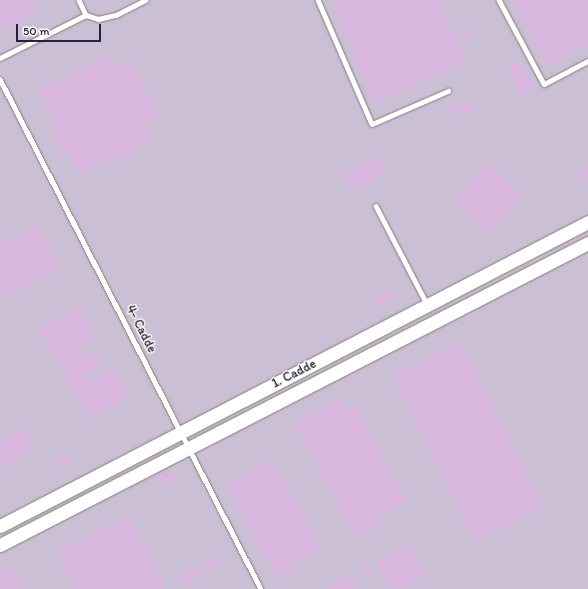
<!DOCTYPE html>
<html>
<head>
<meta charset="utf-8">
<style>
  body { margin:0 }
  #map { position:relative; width:588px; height:589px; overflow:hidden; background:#edddba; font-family:Itim,sans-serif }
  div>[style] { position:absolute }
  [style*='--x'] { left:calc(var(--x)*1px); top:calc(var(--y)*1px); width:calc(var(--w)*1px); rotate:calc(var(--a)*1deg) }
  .industrial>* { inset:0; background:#cbbfd5 }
  .building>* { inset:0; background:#d9b6de }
  .roads { filter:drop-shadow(0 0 1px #88807a) drop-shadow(0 0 1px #88807a) }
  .lane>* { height:4.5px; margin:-2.25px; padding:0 2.25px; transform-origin:2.25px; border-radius:2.25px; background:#fff }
  .secondary>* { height:13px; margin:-6.5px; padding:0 6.5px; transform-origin:6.5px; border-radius:6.5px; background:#fff }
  span { translate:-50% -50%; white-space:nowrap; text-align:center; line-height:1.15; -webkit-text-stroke:3px #fdfcf7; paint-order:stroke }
  .street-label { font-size:13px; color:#22223b }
  .scale { position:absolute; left:16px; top:24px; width:85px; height:18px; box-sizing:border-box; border:2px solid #22223b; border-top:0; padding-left:5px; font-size:12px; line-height:14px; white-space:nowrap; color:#22223b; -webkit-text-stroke:3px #fdfcf7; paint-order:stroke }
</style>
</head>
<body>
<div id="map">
  <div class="industrial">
    <i style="clip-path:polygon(0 0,588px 0,588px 589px,0 589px)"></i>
  </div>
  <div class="building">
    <i style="clip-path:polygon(0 0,40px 0,31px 5px,36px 13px,6px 29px,0 18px)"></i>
    <i style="clip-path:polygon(345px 0,438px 0,466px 62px,375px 103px,332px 6px)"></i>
    <i style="clip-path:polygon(512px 0,587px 0,588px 44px,548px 66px)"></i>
    <i style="clip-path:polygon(465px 28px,470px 36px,465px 40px,460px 32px)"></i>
    <i style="clip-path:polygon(107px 56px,114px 69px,129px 60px,160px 116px,143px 126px,151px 140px,129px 151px,133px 158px,123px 163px,118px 154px,80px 175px,66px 150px,62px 152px,51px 131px,59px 127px,37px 89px,51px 82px,54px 86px)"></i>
    <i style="clip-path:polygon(519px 61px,529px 80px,532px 78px,536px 87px,520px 96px,508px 67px)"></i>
    <i style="clip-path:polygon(43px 65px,46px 70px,38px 75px,35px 70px)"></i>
    <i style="clip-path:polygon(474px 102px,476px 111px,451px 115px,449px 106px)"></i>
    <i style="clip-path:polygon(377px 157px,386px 173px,352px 191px,343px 175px)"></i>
    <i style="clip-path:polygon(488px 163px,523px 197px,488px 233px,453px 199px)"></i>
    <i style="clip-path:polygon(588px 165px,588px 181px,585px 182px,579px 170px)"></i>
    <i style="clip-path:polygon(38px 225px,60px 269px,0 300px,0 245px)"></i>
    <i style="clip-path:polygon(392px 289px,397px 298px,379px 309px,374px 300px)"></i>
    <i style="clip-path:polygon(78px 307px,94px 337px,75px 348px,80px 358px,94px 350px,102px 364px,84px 374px,89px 382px,113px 368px,129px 397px,90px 419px,39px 329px)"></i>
    <i style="clip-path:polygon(460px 342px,543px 508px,475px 542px,392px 376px)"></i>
    <i style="clip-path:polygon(353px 367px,358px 376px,349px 381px,344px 372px)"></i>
    <i style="clip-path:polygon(340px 399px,347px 411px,355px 407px,407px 501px,377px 518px,381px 524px,356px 538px,294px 424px)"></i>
    <i style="clip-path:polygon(23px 428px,35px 450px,0 469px,0 440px)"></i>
    <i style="clip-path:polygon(65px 455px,71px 463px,62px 469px,56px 461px)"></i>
    <i style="clip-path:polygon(272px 459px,321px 548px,288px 567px,292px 574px,283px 580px,278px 572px,275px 574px,225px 485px)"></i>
    <i style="clip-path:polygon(170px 470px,175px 480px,161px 487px,156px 477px)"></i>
    <i style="clip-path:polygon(128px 516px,165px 586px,160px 589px,75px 589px,56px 553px)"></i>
    <i style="clip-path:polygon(408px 545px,425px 575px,401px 589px,391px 589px,376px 563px)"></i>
    <i style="clip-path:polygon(216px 557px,220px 567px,206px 574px,201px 564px)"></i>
    <i style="clip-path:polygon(196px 567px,201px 576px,183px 586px,178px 576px)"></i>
    <i style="clip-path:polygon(363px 567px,371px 567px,371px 574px,363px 574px)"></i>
    <i style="clip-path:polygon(13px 568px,23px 587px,0 589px,0 574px)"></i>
    <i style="clip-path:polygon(350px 576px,357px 589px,325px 589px)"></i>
  </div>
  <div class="roads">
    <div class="lane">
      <i style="--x:79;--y:0;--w:17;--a:65"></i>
      <i style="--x:318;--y:0;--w:135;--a:66.5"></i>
      <i style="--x:372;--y:124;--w:83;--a:-23.5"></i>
      <i style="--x:499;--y:0;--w:95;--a:61.8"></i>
      <i style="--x:544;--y:84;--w:50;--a:-27.6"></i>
      <i style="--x:0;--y:58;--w:96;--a:-26.6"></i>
      <i style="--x:86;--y:15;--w:13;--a:18"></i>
      <i style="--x:98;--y:19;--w:18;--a:-13"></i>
      <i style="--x:116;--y:15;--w:33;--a:-27"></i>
      <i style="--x:0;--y:79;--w:573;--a:62.9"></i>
      <i style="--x:376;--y:206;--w:110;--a:62.5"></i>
    </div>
    <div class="secondary">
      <i style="--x:0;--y:526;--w:662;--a:-27.34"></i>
      <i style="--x:0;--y:545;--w:661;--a:-27.19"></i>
    </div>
  </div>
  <div class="street-label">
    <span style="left:141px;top:329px;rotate:63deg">4- Cadde</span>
    <span style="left:294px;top:374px;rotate:-27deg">1. Cadde</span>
  </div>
  <div class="scale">50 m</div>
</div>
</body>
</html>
